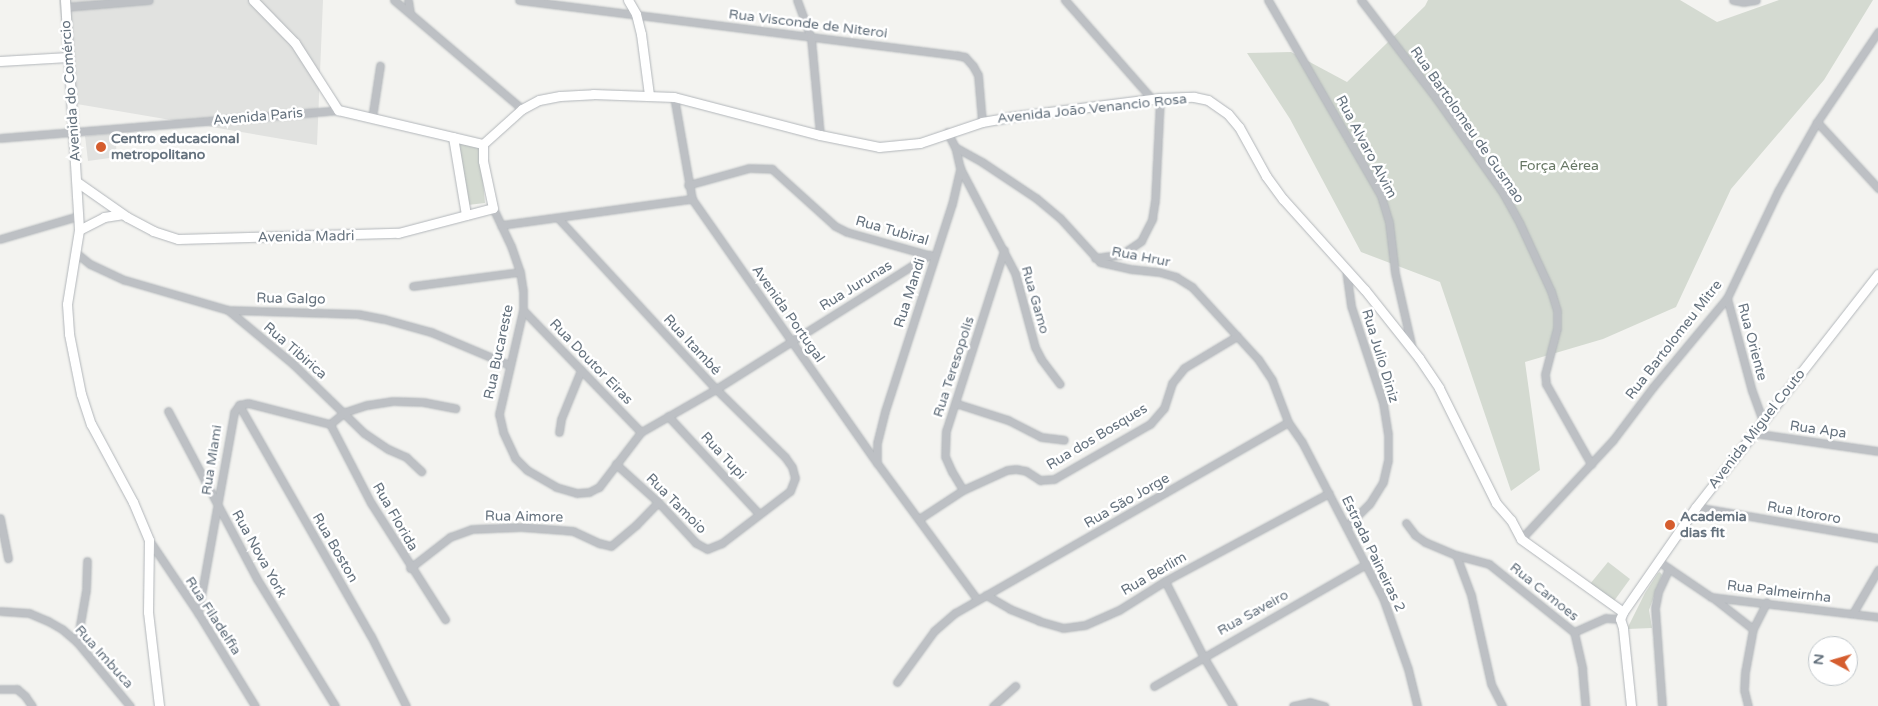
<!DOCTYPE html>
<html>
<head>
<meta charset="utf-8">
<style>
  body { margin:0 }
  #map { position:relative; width:1878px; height:706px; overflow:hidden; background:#f3f3f0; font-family:"Varela Round",sans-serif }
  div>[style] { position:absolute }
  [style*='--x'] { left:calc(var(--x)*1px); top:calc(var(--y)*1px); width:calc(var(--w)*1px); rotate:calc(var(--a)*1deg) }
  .built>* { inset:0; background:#e1e2e0 }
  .green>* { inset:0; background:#d4dad1 }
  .roads { filter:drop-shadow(0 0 1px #b2b6ba) drop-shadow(0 0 1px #b2b6ba) }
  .street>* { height:7px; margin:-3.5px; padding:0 3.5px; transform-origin:3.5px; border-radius:3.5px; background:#bdc0c4 }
  .secondary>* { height:9px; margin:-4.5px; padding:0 4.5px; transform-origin:4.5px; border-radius:4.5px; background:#fff }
  .dots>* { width:14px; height:14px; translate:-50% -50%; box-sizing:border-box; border:2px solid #fff; border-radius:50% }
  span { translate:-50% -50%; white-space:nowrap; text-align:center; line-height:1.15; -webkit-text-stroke:5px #fff; paint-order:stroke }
  .street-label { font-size:14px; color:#65727e }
  .poi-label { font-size:14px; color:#65727e; font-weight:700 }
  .left { translate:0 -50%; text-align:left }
  .park-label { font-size:14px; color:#667663 }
  .north { position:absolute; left:1808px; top:636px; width:50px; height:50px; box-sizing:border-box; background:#fff; border:1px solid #c1c7cb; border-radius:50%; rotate:276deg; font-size:14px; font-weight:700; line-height:20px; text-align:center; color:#65727e }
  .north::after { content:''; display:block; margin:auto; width:18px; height:22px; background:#d55d2e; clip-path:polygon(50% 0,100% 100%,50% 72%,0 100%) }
</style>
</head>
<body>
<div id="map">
  <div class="built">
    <i style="clip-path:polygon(59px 0,323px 0,317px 145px,71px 103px)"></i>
    <i style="clip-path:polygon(115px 133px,117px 157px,88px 161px,85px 136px)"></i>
  </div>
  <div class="green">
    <i style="clip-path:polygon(1428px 0,1680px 0,1717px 22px,1779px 0,1873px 0,1824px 80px,1731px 189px,1676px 307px,1603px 339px,1525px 362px,1540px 470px,1511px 491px,1440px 282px,1361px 252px,1290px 119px,1247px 53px,1291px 52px,1347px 82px,1425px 6px)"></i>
    <i style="clip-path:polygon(458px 143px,480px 148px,485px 203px,468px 205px)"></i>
    <i style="clip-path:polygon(1608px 562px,1630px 579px,1614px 601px,1590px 584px)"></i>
    <i style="clip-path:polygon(1660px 572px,1662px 575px,1649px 610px,1652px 628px,1627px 629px,1645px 593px,1658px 573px)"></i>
  </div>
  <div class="roads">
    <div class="street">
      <i style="--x:394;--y:0;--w:168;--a:40.4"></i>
      <i style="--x:408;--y:0;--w:13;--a:81"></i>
      <i style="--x:519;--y:0;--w:440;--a:7.2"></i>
      <i style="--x:956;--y:55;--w:9;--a:13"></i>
      <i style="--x:965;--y:57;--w:12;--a:48"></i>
      <i style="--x:973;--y:66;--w:10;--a:61"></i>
      <i style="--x:978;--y:75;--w:47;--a:85.1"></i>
      <i style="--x:797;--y:0;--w:40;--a:69.8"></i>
      <i style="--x:811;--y:38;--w:97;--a:84.7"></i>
      <i style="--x:1065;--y:0;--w:132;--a:48.7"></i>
      <i style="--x:1268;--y:0;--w:226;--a:60"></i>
      <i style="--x:1381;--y:196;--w:27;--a:73"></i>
      <i style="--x:1389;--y:222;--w:51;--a:83.3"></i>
      <i style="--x:1395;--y:273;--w:77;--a:77.2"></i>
      <i style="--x:1361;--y:0;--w:123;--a:52.6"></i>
      <i style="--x:1436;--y:98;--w:116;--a:54.8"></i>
      <i style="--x:1503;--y:193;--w:35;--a:61"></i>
      <i style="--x:1520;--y:224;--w:74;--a:65.2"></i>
      <i style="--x:1551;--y:291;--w:21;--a:73"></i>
      <i style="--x:1557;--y:311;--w:17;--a:90"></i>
      <i style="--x:1557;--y:328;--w:48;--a:104.6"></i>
      <i style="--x:1545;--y:374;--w:10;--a:84"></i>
      <i style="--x:1546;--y:384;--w:92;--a:60.6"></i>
      <i style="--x:1733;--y:0;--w:10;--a:11"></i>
      <i style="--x:1743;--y:2;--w:13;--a:-9"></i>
      <i style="--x:65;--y:7;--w:84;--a:-4.8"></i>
      <i style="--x:674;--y:97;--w:104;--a:80"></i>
      <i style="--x:692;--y:199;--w:322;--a:55"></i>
      <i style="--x:877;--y:463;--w:169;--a:53.7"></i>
      <i style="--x:372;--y:118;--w:53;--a:-81.3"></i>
      <i style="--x:1817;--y:122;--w:90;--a:47.3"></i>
      <i style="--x:0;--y:138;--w:339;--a:-4.7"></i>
      <i style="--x:955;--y:147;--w:31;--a:29"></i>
      <i style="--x:982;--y:162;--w:65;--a:33.7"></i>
      <i style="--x:1036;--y:198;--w:31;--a:40"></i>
      <i style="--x:1060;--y:218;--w:59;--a:47.7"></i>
      <i style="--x:1100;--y:262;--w:32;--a:13"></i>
      <i style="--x:1131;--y:269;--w:28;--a:6"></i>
      <i style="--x:1159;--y:272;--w:18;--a:16"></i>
      <i style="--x:1176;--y:277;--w:19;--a:32"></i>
      <i style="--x:1192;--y:287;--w:98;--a:47.5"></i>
      <i style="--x:1258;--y:359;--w:25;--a:56"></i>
      <i style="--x:1272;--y:380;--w:45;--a:69.1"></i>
      <i style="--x:1288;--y:422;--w:24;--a:55"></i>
      <i style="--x:1302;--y:442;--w:176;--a:62.6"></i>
      <i style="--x:1383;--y:598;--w:75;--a:70.6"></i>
      <i style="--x:1408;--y:669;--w:38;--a:76"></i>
      <i style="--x:960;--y:168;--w:119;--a:62.4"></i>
      <i style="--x:1015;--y:273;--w:77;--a:74.9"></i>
      <i style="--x:1035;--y:347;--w:13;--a:63"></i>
      <i style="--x:1041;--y:359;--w:31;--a:53"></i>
      <i style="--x:688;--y:185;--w:63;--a:-15.6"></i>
      <i style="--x:749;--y:168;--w:23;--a:2"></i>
      <i style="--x:772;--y:169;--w:85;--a:42.1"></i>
      <i style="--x:835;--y:226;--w:13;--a:27"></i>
      <i style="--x:847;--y:232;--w:88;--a:15.8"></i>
      <i style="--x:493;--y:208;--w:42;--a:64.7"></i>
      <i style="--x:511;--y:246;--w:28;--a:71"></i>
      <i style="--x:520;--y:272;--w:19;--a:81"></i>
      <i style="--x:523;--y:291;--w:19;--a:90"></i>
      <i style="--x:523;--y:310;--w:107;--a:103"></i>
      <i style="--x:499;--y:414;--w:18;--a:77"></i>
      <i style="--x:503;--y:432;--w:29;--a:65"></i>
      <i style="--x:515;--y:458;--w:17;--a:45"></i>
      <i style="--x:527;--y:470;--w:34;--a:30"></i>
      <i style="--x:556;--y:487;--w:22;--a:16"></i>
      <i style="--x:577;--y:493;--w:12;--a:-5"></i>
      <i style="--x:589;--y:492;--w:11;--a:-27"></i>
      <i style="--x:599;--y:487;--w:69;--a:-52.6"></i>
      <i style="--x:641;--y:432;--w:86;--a:-29.8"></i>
      <i style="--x:716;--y:389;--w:252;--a:-32.2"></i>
      <i style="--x:558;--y:218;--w:233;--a:47.3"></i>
      <i style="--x:716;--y:389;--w:97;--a:44.6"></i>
      <i style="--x:785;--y:457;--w:12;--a:55"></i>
      <i style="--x:792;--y:467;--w:11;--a:75"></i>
      <i style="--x:795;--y:478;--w:14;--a:111"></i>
      <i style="--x:790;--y:491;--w:86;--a:142.6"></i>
      <i style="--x:722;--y:543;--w:16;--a:158"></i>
      <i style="--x:707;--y:549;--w:13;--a:-151"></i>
      <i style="--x:696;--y:543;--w:56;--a:-132.8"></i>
      <i style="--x:658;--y:502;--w:57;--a:-137.9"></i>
      <i style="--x:501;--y:225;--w:193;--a:-7.8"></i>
      <i style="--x:0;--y:239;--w:81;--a:-16.4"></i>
      <i style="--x:75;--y:252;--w:19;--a:39"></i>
      <i style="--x:90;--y:264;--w:38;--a:25"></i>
      <i style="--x:125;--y:280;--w:107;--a:16.2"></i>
      <i style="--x:228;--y:310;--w:130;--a:1.8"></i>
      <i style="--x:358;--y:314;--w:26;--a:11"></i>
      <i style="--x:384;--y:319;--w:49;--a:15.5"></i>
      <i style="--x:431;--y:332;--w:85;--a:22.9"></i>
      <i style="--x:1095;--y:258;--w:27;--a:-8"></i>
      <i style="--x:1122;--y:254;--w:23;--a:-34"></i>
      <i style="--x:1141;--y:241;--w:25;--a:-63"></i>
      <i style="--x:1152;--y:219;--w:19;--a:-81"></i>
      <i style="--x:1155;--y:200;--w:102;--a:-87.2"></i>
      <i style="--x:1346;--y:270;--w:36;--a:82"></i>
      <i style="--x:1351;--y:306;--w:102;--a:71.7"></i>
      <i style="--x:1383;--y:403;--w:31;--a:81"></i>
      <i style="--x:1388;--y:434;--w:26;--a:90"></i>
      <i style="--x:1388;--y:460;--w:23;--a:103"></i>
      <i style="--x:1383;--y:482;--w:26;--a:122"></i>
      <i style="--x:1369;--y:504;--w:31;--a:135"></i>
      <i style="--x:413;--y:286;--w:108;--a:-7.5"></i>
      <i style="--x:1727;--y:298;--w:96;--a:75"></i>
      <i style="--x:1752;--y:391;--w:33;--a:70"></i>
      <i style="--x:228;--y:310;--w:85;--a:39.7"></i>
      <i style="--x:293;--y:364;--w:99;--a:44.2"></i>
      <i style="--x:364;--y:433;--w:29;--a:34"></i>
      <i style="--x:388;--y:449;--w:20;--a:24"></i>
      <i style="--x:406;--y:457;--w:21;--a:43"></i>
      <i style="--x:523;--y:310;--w:170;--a:46"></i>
      <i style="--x:955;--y:403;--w:56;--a:17.8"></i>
      <i style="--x:1008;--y:420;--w:37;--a:27"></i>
      <i style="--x:1041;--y:437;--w:23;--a:7"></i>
      <i style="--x:239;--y:405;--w:266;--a:60.3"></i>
      <i style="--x:371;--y:636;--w:78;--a:63.4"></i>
      <i style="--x:168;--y:411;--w:190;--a:62.1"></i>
      <i style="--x:257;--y:579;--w:149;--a:58.4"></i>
      <i style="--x:668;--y:416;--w:134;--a:47.1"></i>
      <i style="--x:330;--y:424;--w:89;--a:62.6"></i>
      <i style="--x:371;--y:503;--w:138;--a:57.5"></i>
      <i style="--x:330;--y:424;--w:19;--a:-39"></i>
      <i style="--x:345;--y:412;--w:23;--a:-18"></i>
      <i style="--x:367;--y:405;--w:26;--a:-9"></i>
      <i style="--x:393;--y:401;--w:30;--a:2"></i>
      <i style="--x:423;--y:402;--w:33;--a:11"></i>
      <i style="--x:559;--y:432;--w:13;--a:-81"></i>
      <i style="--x:561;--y:419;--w:53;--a:-67.8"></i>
      <i style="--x:1753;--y:433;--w:126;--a:8.2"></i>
      <i style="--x:877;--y:463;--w:20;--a:-90"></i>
      <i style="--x:877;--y:443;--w:33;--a:-76"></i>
      <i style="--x:885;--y:411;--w:218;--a:-72.1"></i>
      <i style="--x:952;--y:204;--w:37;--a:-77"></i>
      <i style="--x:960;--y:168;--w:22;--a:-103"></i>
      <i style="--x:955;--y:147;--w:17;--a:-118"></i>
      <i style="--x:963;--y:490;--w:21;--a:-121"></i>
      <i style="--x:952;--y:472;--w:17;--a:-114"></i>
      <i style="--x:945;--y:456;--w:25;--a:-88"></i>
      <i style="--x:946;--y:431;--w:190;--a:-72.2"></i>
      <i style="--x:1696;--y:507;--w:185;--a:9.7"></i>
      <i style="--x:0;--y:518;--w:41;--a:78.7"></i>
      <i style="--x:919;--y:519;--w:53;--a:-33.4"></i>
      <i style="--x:963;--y:490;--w:48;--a:-24.4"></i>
      <i style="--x:1007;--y:470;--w:9;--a:-6"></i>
      <i style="--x:1016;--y:469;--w:10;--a:11"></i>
      <i style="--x:1026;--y:471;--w:17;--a:33"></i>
      <i style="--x:1040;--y:480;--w:14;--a:-4"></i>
      <i style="--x:1054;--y:479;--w:111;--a:-29.8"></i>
      <i style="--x:1150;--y:424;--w:21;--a:-49"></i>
      <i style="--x:1164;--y:408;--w:26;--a:-72"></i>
      <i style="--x:1172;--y:383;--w:19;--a:-51"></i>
      <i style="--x:1184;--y:368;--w:62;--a:-31.1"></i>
      <i style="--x:1406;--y:523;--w:15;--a:53"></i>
      <i style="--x:1415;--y:535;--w:12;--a:35"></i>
      <i style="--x:1425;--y:542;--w:34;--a:23"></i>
      <i style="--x:1456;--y:555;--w:34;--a:15"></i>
      <i style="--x:1489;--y:564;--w:109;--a:38.7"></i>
      <i style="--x:1574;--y:632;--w:37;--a:77"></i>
      <i style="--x:1582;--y:668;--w:38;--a:85"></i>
      <i style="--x:1521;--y:539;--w:135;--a:-47.1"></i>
      <i style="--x:1613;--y:440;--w:66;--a:-53"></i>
      <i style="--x:1653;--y:387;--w:116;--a:-50.3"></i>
      <i style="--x:1727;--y:298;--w:119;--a:-64.5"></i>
      <i style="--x:1778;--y:191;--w:79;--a:-60.5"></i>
      <i style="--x:1817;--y:122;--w:109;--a:-55.9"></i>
      <i style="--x:149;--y:540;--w:88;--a:56.1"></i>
      <i style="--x:198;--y:613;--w:109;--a:58.5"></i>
      <i style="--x:1456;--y:555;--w:43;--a:69.4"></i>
      <i style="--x:1471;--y:595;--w:91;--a:77.3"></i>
      <i style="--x:1491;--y:684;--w:25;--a:63"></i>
      <i style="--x:1658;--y:561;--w:64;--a:34.2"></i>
      <i style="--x:1711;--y:597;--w:168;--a:6.8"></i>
      <i style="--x:410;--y:568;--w:51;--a:-37.8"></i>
      <i style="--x:450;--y:537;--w:23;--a:-20"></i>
      <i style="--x:472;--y:529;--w:49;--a:-2.3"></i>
      <i style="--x:521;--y:527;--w:41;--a:4.2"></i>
      <i style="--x:562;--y:530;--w:11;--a:5"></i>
      <i style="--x:573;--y:531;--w:29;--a:25"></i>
      <i style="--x:599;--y:543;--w:12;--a:14"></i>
      <i style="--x:611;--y:546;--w:33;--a:-40"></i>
      <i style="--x:636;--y:525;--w:32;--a:-46"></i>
      <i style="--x:1165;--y:581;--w:84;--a:63.1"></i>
      <i style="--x:1203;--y:656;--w:58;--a:59"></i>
      <i style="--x:986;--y:595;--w:28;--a:30"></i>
      <i style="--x:1010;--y:609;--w:31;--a:22"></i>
      <i style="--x:1039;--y:621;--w:25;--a:16"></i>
      <i style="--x:1063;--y:628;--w:22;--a:-8"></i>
      <i style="--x:1085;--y:625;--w:37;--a:-24"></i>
      <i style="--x:1119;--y:610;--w:54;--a:-32.2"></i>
      <i style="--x:1165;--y:581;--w:186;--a:-28.2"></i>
      <i style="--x:1712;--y:597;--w:52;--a:38"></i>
      <i style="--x:0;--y:611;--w:29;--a:4"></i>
      <i style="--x:29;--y:613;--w:21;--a:23"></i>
      <i style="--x:48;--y:621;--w:16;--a:30"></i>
      <i style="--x:62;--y:629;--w:20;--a:41"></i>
      <i style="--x:77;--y:642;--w:83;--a:50.4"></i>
      <i style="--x:198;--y:613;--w:204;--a:-79.8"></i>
      <i style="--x:234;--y:412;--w:9;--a:-54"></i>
      <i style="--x:239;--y:405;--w:9;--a:-13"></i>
      <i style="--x:248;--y:403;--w:85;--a:14.4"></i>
      <i style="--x:1853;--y:613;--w:50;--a:-59.8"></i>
      <i style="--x:1574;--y:632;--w:35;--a:-24"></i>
      <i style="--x:1606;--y:618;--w:14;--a:4"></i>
      <i style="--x:77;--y:642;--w:53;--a:-80.2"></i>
      <i style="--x:86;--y:590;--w:29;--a:-88"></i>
      <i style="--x:897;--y:682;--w:63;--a:-54"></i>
      <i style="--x:934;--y:631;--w:28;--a:-41"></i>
      <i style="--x:955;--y:613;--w:384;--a:-29.8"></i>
      <i style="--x:1154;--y:686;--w:245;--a:-29.9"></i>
      <i style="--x:0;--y:689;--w:17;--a:0"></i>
      <i style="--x:17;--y:689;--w:11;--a:41"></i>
      <i style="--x:25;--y:696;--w:12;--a:55"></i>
      <i style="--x:993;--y:706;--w:30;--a:-42"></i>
      <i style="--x:1293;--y:706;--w:17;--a:-13"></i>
      <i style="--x:1310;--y:702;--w:15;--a:16"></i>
      <i style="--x:1662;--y:706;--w:98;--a:-94.1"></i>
      <i style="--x:1655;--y:608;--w:16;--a:-79"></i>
      <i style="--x:1658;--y:592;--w:26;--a:-65"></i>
      <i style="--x:1748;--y:706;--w:16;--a:-104"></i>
      <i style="--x:1744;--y:690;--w:18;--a:-87"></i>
      <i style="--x:1745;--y:672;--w:44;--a:-79.5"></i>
      <i style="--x:1753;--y:629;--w:30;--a:-63"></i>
    </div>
    <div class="secondary">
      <i style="--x:65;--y:0;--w:230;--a:86.5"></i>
      <i style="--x:79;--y:230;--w:75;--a:99.2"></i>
      <i style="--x:67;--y:304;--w:30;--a:86"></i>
      <i style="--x:69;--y:334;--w:61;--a:78.7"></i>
      <i style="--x:81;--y:394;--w:32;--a:72"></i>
      <i style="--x:91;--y:424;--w:89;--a:61.7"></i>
      <i style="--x:133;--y:502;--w:41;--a:67.2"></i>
      <i style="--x:149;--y:540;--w:72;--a:90.8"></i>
      <i style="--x:148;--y:612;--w:95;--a:83.3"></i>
      <i style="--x:253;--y:0;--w:60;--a:45.7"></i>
      <i style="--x:295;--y:43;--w:80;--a:57.3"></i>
      <i style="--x:338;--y:110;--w:149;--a:13.2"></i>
      <i style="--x:628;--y:0;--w:16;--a:60"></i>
      <i style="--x:636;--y:14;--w:21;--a:76"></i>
      <i style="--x:641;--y:34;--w:62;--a:82.5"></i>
      <i style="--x:0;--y:61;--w:68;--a:-3.4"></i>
      <i style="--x:453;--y:137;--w:79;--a:80.5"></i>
      <i style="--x:483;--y:144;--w:52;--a:-41.9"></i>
      <i style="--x:522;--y:109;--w:19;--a:-28"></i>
      <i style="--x:539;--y:100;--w:21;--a:-11"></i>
      <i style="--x:560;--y:96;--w:33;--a:-3"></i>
      <i style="--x:593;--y:94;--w:81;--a:2.1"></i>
      <i style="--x:674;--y:97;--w:151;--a:14.6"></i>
      <i style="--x:820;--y:135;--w:60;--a:11.5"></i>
      <i style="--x:879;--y:147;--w:41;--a:-5.6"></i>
      <i style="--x:920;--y:143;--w:65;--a:-18.7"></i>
      <i style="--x:982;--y:122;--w:27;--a:-10"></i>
      <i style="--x:1009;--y:117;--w:152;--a:-7.2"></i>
      <i style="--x:1160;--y:98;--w:34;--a:-2"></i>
      <i style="--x:1194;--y:97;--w:14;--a:12"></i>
      <i style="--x:1208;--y:100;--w:24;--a:35"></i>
      <i style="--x:1228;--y:114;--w:17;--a:50"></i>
      <i style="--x:1239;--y:127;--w:56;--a:61.1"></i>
      <i style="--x:1266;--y:176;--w:29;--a:54"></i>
      <i style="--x:1283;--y:199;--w:122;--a:48"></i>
      <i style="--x:1365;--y:290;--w:87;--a:51.5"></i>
      <i style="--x:1419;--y:358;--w:36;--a:56"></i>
      <i style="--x:1439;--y:388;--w:128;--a:63.6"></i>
      <i style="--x:1496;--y:503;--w:23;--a:49"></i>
      <i style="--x:1511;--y:520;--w:21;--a:62"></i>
      <i style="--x:1521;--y:539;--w:125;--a:35.6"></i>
      <i style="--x:77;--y:182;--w:61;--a:35"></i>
      <i style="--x:127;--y:217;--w:30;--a:28"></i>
      <i style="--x:153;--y:231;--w:26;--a:18"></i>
      <i style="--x:178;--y:239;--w:220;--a:-1.6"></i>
      <i style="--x:398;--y:233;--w:98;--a:-14.7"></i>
      <i style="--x:493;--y:208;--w:48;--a:-102"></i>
      <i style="--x:483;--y:161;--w:17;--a:-90"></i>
      <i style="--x:79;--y:230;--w:28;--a:-27"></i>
      <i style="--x:104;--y:217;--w:18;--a:-9"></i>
      <i style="--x:1631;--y:706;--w:78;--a:-95.9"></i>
      <i style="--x:1623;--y:628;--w:9;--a:-108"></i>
      <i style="--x:1620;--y:619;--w:8;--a:-67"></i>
      <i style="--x:1623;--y:612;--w:128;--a:-55.2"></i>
      <i style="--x:1696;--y:507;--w:296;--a:-52"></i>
    </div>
  </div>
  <div class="dots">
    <i style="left:101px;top:147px;background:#d55d2e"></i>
    <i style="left:1670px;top:525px;background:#d55d2e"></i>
  </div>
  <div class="street-label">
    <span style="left:808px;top:24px;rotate:7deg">Rua Visconde de Niteroi</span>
    <span style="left:71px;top:91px;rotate:-94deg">Avenida do Comércio</span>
    <span style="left:1092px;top:109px;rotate:-6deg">Avenida João Venancio Rosa</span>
    <span style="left:258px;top:117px;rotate:-5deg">Avenida Paris</span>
    <span style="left:1467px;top:125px;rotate:55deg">Rua Bartolomeu de Gusmao</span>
    <span style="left:1366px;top:147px;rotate:62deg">Rua Alvaro Alvim</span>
    <span style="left:892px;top:231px;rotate:16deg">Rua Tubiral</span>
    <span style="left:306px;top:237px;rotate:-1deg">Avenida Madri</span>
    <span style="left:1141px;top:257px;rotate:11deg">Rua Hrur</span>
    <span style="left:856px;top:286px;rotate:-32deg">Rua Jurunas</span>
    <span style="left:910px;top:293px;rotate:-72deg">Rua Mandi</span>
    <span style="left:291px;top:299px;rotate:1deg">Rua Galgo</span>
    <span style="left:1035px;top:300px;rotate:74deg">Rua Gamo</span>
    <span style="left:788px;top:314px;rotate:55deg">Avenida Portugal</span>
    <span style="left:1674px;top:340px;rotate:-52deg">Rua Bartolomeu Mitre</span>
    <span style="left:1752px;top:342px;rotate:75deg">Rua Oriente</span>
    <span style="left:692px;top:345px;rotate:47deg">Rua Itambé</span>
    <span style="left:295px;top:351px;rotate:41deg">Rua Tibirica</span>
    <span style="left:499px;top:352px;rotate:-78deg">Rua Bucareste</span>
    <span style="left:1380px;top:356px;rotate:73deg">Rua Julio Diniz</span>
    <span style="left:591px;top:362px;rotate:46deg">Rua Doutor Eiras</span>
    <span style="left:954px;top:367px;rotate:-72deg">Rua Teresopolis</span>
    <span style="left:1757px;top:429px;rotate:-52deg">Avenida Miguel Couto</span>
    <span style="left:1818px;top:430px;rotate:8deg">Rua Apa</span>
    <span style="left:1097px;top:437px;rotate:-31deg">Rua dos Bosques</span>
    <span style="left:723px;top:456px;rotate:47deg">Rua Tupi</span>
    <span style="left:212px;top:460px;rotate:-81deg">Rua Miami</span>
    <span style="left:1127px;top:501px;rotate:-30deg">Rua São Jorge</span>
    <span style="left:676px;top:504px;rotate:45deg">Rua Tamoio</span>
    <span style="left:1804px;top:513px;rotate:10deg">Rua Itororo</span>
    <span style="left:395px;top:517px;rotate:60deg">Rua Florida</span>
    <span style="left:524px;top:517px;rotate:1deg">Rua Aimore</span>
    <span style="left:335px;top:548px;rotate:60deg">Rua Boston</span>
    <span style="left:259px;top:554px;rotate:61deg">Rua Nova York</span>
    <span style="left:1373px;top:554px;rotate:64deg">Estrada Paineiras 2</span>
    <span style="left:1154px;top:574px;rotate:-30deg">Rua Berlim</span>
    <span style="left:1544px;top:592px;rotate:39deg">Rua Camoes</span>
    <span style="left:1779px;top:592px;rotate:7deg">Rua Palmeirnha</span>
    <span style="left:1253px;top:613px;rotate:-29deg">Rua Saveiro</span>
    <span style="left:213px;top:616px;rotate:57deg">Rua Filadelfia</span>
    <span style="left:104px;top:657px;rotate:48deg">Rua Imbuca</span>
  </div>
  <div class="poi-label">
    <span class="left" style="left:111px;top:147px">Centro educacional<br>metropolitano</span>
    <span class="left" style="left:1680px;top:525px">Academia<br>dias fit</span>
  </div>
  <div class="park-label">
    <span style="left:1559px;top:166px">Força Aérea</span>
  </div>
  <div class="north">N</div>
</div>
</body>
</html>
